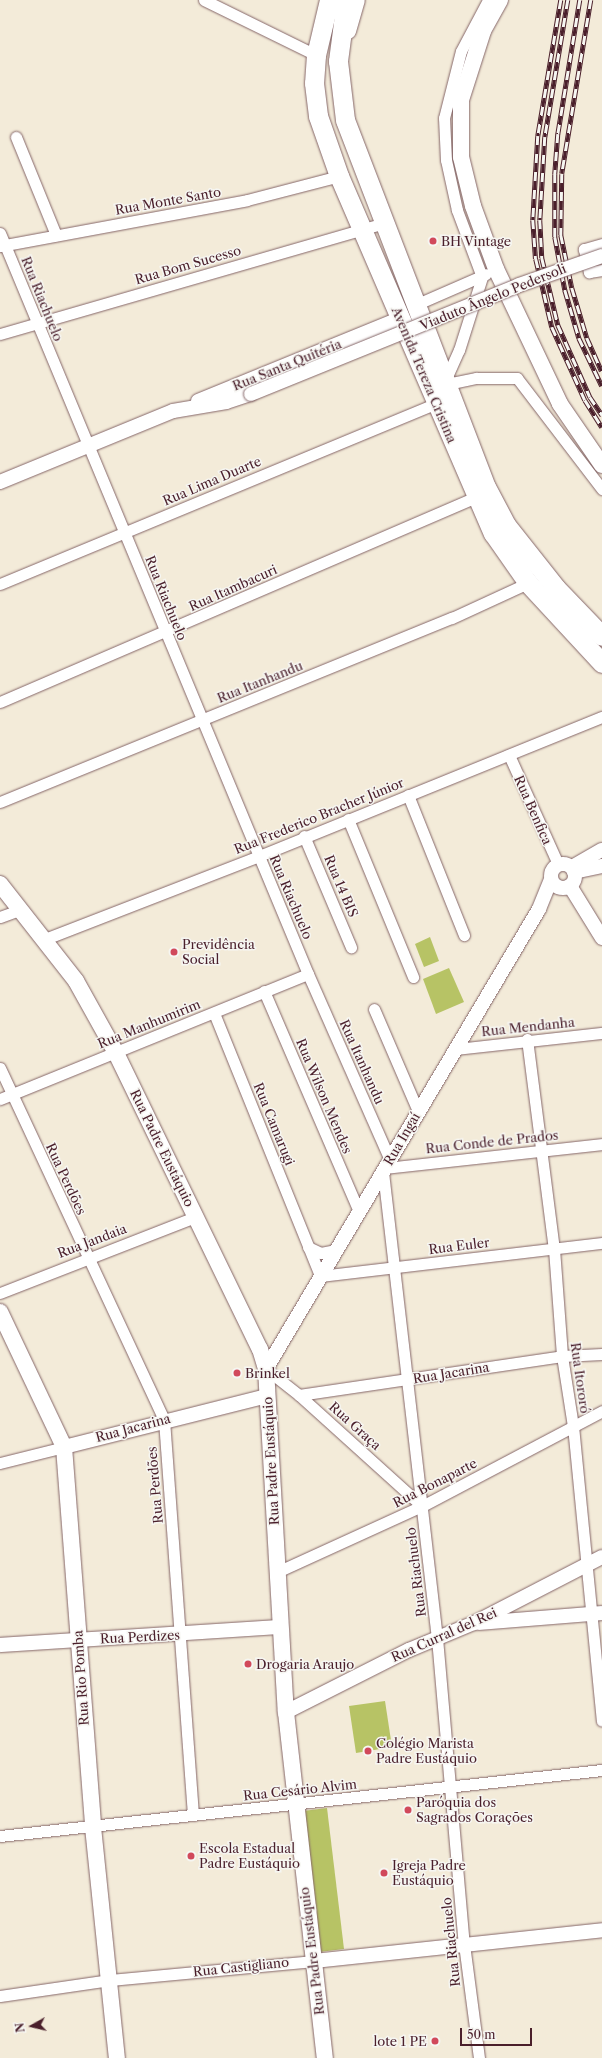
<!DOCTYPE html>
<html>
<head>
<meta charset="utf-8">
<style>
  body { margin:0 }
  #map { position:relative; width:602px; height:2058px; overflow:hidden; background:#f3ebd9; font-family:"Libre Caslon Text",serif }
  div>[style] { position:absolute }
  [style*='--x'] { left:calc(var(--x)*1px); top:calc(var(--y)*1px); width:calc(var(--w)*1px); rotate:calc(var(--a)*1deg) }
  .green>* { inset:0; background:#b7c365 }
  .roads { filter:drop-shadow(0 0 1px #856668) drop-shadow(0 0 1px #856668) }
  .minor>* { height:11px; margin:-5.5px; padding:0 5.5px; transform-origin:5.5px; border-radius:5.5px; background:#fff }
  .tertiary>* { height:14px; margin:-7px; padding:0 7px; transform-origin:7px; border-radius:7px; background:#fff }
  .tertiary>.ring { margin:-7px; padding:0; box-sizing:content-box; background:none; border:14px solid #fff; border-radius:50% }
  .secondary>* { height:16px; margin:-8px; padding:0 8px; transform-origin:8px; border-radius:8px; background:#fff }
  .trunk>* { height:19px; margin:-9.5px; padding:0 9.5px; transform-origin:9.5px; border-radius:9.5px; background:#fff }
  .rail>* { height:4.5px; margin-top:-2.25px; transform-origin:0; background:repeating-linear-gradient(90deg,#f6f6f2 0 9px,#4a1f2b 0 18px); box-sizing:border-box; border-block:1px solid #4a1f2b }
  .bridges { filter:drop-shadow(0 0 1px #856668) drop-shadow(0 0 1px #856668) }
  .tertiary-bridge>* { height:14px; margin:-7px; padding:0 7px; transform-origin:7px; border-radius:7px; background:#fff }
  .dots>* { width:11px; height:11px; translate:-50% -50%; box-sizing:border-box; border:2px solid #f6f6f2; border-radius:50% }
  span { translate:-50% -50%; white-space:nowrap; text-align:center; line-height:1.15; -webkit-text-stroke:3px #f6f6f2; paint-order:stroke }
  .street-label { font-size:13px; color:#4a1f2b }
  .poi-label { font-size:13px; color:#4a1f2b }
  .left { translate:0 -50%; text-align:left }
  .right { translate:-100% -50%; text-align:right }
  .north { position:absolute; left:12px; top:2006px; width:40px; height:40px; -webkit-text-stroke:3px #f6f6f2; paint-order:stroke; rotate:262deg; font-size:11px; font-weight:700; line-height:16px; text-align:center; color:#4a1f2b }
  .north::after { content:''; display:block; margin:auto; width:14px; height:18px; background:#4a1f2b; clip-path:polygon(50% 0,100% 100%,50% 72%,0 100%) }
  .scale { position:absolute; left:460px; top:2028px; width:72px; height:18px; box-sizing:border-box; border:2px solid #4a1f2b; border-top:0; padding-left:5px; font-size:12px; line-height:14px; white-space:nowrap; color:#4a1f2b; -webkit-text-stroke:3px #f6f6f2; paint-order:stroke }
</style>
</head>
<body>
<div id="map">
  <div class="green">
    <i style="clip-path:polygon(430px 937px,439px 961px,424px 967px,415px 944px)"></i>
    <i style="clip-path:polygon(449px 968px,464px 1002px,436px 1014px,423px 979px)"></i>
    <i style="clip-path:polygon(385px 1701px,392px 1747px,356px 1753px,349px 1706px)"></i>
    <i style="clip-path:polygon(327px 1808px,344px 1949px,319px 1952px,303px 1811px)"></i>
  </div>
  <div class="roads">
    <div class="minor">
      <i style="--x:204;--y:0;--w:125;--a:26.2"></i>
      <i style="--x:16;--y:137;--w:106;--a:67.8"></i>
      <i style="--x:0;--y:233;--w:802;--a:67.43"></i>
      <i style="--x:308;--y:974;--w:203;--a:66.2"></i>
      <i style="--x:602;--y:244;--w:19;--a:164"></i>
      <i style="--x:584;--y:249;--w:24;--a:78"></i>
      <i style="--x:589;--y:272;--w:13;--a:-9"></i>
      <i style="--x:0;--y:246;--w:251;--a:-10.5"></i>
      <i style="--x:247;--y:200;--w:95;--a:-14.6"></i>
      <i style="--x:482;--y:277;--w:72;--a:-110.5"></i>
      <i style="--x:457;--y:210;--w:51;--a:-102.4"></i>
      <i style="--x:446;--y:160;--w:42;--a:-92.7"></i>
      <i style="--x:444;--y:118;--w:69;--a:-75.8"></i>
      <i style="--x:461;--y:51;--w:58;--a:-62.1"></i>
      <i style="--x:415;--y:305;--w:77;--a:-23.6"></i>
      <i style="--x:0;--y:334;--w:400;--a:-16.1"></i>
      <i style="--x:445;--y:381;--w:34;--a:-66"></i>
      <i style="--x:459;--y:350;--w:77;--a:-72.5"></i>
      <i style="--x:447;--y:384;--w:30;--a:-12"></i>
      <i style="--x:476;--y:378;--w:41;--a:0"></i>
      <i style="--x:517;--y:378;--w:140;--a:52.6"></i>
      <i style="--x:0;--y:584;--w:471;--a:-22.5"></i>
      <i style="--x:0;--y:702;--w:518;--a:-23.3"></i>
      <i style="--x:509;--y:755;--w:120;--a:65.8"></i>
      <i style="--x:408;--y:795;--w:151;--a:68.2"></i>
      <i style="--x:0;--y:802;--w:488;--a:-22.2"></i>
      <i style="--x:452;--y:618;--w:84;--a:-24.7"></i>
      <i style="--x:348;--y:819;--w:171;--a:67.6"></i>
      <i style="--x:304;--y:836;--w:121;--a:67.1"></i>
      <i style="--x:0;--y:917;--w:23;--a:-20"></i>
      <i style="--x:45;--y:939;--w:230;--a:-21.2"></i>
      <i style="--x:259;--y:856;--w:370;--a:-22.1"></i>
      <i style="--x:264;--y:991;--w:241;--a:66.7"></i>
      <i style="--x:374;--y:1009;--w:111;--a:66.7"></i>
      <i style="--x:214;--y:1013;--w:284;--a:68"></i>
      <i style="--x:320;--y:1276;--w:284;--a:-6.7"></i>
      <i style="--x:527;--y:1039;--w:212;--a:82.7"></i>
      <i style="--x:554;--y:1249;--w:107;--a:85.7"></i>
      <i style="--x:562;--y:1356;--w:71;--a:81.1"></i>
      <i style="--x:573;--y:1426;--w:296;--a:84.4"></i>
      <i style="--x:456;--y:1049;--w:147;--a:-6.3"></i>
      <i style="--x:0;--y:1068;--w:388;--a:65"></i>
      <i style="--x:164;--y:1420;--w:396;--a:85.8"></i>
      <i style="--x:0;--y:1099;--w:332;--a:-22.1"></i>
      <i style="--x:385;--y:1168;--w:218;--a:-6.3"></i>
      <i style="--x:383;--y:1172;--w:469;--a:83.4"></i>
      <i style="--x:437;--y:1638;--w:307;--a:85"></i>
      <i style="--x:464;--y:1944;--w:115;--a:82.5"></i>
      <i style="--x:308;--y:1247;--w:14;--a:25"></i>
      <i style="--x:321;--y:1253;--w:14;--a:-12"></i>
      <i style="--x:0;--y:1293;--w:209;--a:-21.3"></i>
      <i style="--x:266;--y:1369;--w:42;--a:38.2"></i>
      <i style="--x:299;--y:1395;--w:166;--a:42.1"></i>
      <i style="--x:299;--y:1395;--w:266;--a:-8.4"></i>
      <i style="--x:562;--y:1356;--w:40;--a:-2.9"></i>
      <i style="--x:0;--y:1463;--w:66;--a:-14"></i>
      <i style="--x:277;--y:1572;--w:159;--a:-24.5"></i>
      <i style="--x:422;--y:1506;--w:204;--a:-27.8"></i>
      <i style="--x:0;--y:1836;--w:606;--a:-6.26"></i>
      <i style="--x:0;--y:1996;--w:111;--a:-8.3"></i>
      <i style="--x:110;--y:1980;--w:205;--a:-5.3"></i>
    </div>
    <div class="tertiary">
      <i style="--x:198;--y:401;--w:219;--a:-22.2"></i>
      <i style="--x:0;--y:482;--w:187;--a:-22.3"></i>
      <i style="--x:173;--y:411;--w:54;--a:-9.6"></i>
      <i style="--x:226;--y:402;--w:26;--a:-18"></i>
      <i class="ring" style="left:551px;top:864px;width:10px;height:10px"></i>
      <i style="--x:572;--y:867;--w:34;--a:-30"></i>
      <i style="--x:574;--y:872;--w:29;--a:-12"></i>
      <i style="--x:570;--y:886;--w:61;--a:58.4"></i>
      <i style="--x:266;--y:1369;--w:535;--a:-59.31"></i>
      <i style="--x:539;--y:909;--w:32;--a:-68"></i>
      <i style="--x:64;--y:1447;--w:209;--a:-14.1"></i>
      <i style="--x:479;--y:1623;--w:123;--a:-4.6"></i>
      <i style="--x:0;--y:1645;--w:280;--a:-3.7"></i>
      <i style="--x:286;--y:1712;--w:138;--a:-26.8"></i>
      <i style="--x:409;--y:1650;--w:70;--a:-22.6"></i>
      <i style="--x:474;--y:1623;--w:144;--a:-27.3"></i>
      <i style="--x:314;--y:1961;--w:290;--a:-6.1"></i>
    </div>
    <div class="secondary">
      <i style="--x:500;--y:0;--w:35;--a:119"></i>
      <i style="--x:483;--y:31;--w:72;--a:107.7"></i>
      <i style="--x:461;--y:100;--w:57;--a:90"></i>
      <i style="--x:461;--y:157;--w:50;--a:76.2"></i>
      <i style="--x:473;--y:206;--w:67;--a:69.9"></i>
      <i style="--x:496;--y:269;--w:149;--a:64.6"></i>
      <i style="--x:560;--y:404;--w:74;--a:55.5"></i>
      <i style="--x:348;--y:31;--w:32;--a:-74"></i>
      <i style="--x:0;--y:884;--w:123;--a:51.9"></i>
      <i style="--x:76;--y:981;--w:82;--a:60.9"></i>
      <i style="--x:116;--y:1053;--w:329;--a:64.1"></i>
      <i style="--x:260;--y:1349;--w:21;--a:73"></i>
      <i style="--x:266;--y:1369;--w:344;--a:86.7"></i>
      <i style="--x:286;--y:1712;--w:348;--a:83.6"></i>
      <i style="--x:0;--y:1312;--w:149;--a:64.6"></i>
      <i style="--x:64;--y:1447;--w:381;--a:85.6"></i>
      <i style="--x:93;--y:1827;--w:232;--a:84.1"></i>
    </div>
    <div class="trunk">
      <i style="--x:329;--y:0;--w:57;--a:103.3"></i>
      <i style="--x:316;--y:55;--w:28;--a:94"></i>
      <i style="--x:314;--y:83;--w:33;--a:83"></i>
      <i style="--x:318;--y:116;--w:64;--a:70.7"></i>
      <i style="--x:339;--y:176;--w:389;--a:66.7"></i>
      <i style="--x:493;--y:533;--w:61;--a:55"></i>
      <i style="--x:528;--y:583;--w:109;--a:47.2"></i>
      <i style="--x:346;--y:0;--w:62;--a:97.5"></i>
      <i style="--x:338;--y:61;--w:59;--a:83.2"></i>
      <i style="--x:345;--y:120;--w:393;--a:69"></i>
      <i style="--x:486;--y:487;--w:43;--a:62.2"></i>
      <i style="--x:506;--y:525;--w:80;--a:51.6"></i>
      <i style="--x:556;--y:588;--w:66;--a:46.2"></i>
    </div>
  </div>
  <div class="rail">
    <i style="--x:561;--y:0;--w:138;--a:99.6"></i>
    <i style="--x:538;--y:136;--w:84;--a:93.4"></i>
    <i style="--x:533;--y:220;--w:39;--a:86"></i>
    <i style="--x:536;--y:259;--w:70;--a:76.8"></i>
    <i style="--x:552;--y:327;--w:80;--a:65.7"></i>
    <i style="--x:585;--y:400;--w:32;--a:58"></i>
    <i style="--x:568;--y:0;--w:139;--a:99.5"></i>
    <i style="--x:545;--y:137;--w:83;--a:93.4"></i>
    <i style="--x:540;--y:220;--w:38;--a:87"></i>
    <i style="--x:542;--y:258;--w:69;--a:76.6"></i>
    <i style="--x:558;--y:325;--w:79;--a:66"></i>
    <i style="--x:590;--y:397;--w:22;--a:56"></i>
    <i style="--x:580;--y:0;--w:136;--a:99.3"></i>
    <i style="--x:558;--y:134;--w:40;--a:94.3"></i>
    <i style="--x:555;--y:174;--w:63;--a:90"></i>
    <i style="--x:555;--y:237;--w:54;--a:79.3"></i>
    <i style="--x:565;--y:290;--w:50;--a:73.7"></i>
    <i style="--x:579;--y:338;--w:53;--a:64.4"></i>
    <i style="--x:591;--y:0;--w:176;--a:99.5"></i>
    <i style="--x:562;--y:174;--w:61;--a:90.9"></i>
    <i style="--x:561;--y:235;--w:54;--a:78.3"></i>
    <i style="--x:572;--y:288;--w:52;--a:73.3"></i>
    <i style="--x:587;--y:338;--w:36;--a:66"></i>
  </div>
  <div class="bridges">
    <div class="tertiary-bridge">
      <i style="--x:251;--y:394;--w:289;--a:-22.1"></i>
      <i style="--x:519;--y:285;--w:88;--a:-19.3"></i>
    </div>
  </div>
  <div class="dots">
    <i style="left:433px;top:241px;background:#d1495b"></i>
    <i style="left:174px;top:952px;background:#d1495b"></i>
    <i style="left:237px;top:1373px;background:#d1495b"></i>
    <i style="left:248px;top:1664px;background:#d1495b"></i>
    <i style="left:368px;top:1751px;background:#d1495b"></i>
    <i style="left:408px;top:1810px;background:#d1495b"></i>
    <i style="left:191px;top:1856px;background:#d1495b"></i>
    <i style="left:384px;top:1873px;background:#d1495b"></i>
    <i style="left:435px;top:2041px;background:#d1495b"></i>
  </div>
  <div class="street-label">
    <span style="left:168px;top:201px;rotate:-10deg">Rua Monte Santo</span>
    <span style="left:188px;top:265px;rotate:-16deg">Rua Bom Sucesso</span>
    <span style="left:493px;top:297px;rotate:-22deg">Viaduto Ângelo Pedersoli</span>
    <span style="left:42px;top:299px;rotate:68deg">Rua Riachuelo</span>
    <span style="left:287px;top:365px;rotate:-22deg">Rua Santa Quitéria</span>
    <span style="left:424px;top:375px;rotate:67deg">Avenida Tereza Cristina</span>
    <span style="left:212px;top:481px;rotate:-23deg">Rua Lima Duarte</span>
    <span style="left:233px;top:588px;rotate:-24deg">Rua Itambacuri</span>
    <span style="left:166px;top:598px;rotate:68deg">Rua Riachuelo</span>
    <span style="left:260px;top:682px;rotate:-22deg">Rua Itanhandu</span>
    <span style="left:533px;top:810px;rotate:66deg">Rua Benfica</span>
    <span style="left:319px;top:816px;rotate:-22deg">Rua Frederico Bracher Júnior</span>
    <span style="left:341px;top:886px;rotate:67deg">Rua 14 BIS</span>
    <span style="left:291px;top:897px;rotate:67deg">Rua Riachuelo</span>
    <span style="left:149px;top:1024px;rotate:-22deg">Rua Manhumirim</span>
    <span style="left:528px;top:1027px;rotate:-6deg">Rua Mendanha</span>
    <span style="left:362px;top:1062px;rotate:66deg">Rua Itanhandu</span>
    <span style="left:324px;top:1096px;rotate:67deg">Rua Wilson Mendes</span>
    <span style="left:274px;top:1124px;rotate:68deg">Rua Camarugi</span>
    <span style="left:402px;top:1139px;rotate:-60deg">Rua Ingaí</span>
    <span style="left:492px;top:1142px;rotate:-6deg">Rua Conde de Prados</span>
    <span style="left:162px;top:1148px;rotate:64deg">Rua Padre Eustáquio</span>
    <span style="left:66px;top:1179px;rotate:65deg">Rua Perdões</span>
    <span style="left:92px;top:1241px;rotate:-21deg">Rua Jandaia</span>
    <span style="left:459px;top:1246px;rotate:-7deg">Rua Euler</span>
    <span style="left:451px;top:1373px;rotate:-9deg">Rua Jacarina</span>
    <span style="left:580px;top:1378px;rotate:82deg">Rua Itororó</span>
    <span style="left:355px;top:1426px;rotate:42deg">Rua Graça</span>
    <span style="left:133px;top:1428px;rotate:-15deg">Rua Jacarina</span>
    <span style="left:271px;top:1461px;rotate:-93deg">Rua Padre Eustáquio</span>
    <span style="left:435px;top:1483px;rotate:-27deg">Rua Bonaparte</span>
    <span style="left:155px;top:1485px;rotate:-95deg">Rua Perdões</span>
    <span style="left:416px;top:1572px;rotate:-97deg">Rua Riachuelo</span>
    <span style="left:444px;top:1635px;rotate:-24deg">Rua Curral del Rei</span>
    <span style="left:140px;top:1637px;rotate:-3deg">Rua Perdizes</span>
    <span style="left:81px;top:1678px;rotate:-94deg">Rua Rio Pomba</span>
    <span style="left:300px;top:1790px;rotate:-6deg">Rua Cesário Alvim</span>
    <span style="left:451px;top:1942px;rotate:-96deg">Rua Riachuelo</span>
    <span style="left:312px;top:1951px;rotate:-97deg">Rua Padre Eustáquio</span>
    <span style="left:241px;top:1967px;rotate:-6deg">Rua Castigliano</span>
  </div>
  <div class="poi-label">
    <span class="left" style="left:441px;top:241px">BH Vintage</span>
    <span class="left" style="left:182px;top:952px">Previdência<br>Social</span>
    <span class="left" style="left:245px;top:1373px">Brinkel</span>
    <span class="left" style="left:256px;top:1664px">Drogaria Araujo</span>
    <span class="left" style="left:376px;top:1751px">Colégio Marista<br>Padre Eustáquio</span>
    <span class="left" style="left:416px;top:1810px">Paróquia dos<br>Sagrados Corações</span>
    <span class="left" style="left:199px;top:1856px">Escola Estadual<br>Padre Eustáquio</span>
    <span class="left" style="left:392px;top:1873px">Igreja Padre<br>Eustáquio</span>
    <span class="right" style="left:427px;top:2041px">lote 1 PE</span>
  </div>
  <div class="north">N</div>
  <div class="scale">50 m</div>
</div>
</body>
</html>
